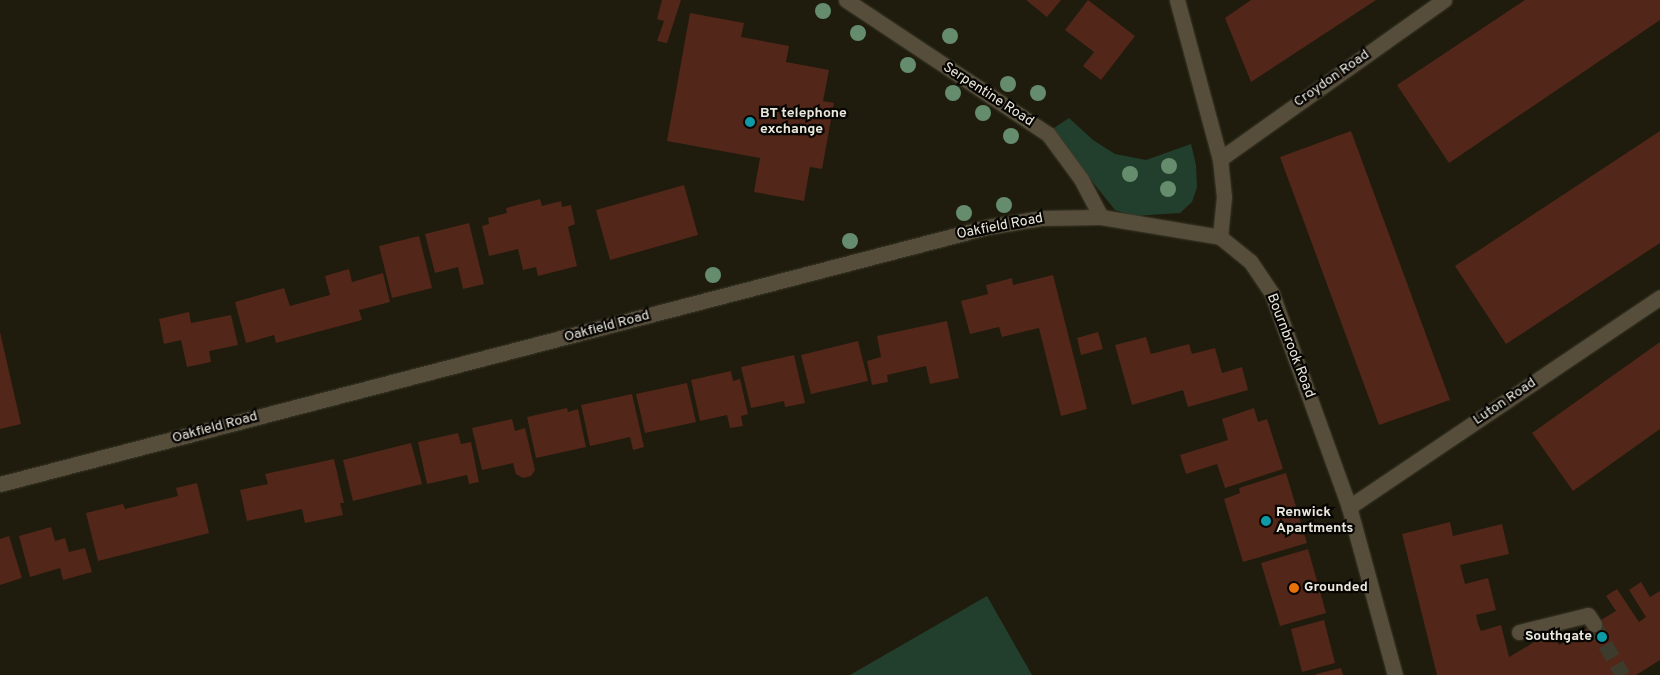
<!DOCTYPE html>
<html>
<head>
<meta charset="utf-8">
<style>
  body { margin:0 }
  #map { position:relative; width:1660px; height:675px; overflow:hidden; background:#1f1c0d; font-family:Overpass,sans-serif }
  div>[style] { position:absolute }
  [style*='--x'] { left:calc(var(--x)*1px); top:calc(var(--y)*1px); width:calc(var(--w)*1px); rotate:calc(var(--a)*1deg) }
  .green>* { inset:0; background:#223f2e }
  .building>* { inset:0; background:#522618 }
  .minor-tunnel>* { height:15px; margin-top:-7.5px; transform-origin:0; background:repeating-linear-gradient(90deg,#3d3b2c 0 15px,transparent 0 23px) }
  .roads { filter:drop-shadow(0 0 1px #3b392a) drop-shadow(0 0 1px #3b392a) }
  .minor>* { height:15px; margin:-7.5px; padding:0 7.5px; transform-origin:7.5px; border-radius:7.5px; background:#574d3b }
  .trees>* { width:16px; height:16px; margin:-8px; border-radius:50%; background:#658d6d }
  .dots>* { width:14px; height:14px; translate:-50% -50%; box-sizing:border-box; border:2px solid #080603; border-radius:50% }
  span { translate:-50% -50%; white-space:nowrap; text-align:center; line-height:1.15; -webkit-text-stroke:4.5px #080603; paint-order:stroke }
  .street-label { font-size:14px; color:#eae8de }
  .poi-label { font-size:14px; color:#eae8de; font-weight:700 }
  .left { translate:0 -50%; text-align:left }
  .right { translate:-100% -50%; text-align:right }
</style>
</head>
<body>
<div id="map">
  <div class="green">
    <i style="clip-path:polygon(1069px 118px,1093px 140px,1115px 154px,1146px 160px,1191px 144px,1196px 165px,1197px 187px,1192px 202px,1180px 213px,1134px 216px,1115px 210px,1051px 130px)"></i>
    <i style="clip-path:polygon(987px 596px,1032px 675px,850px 675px)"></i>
  </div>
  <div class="building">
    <i style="clip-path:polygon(662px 0,681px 0,667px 43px,657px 41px,664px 21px,657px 19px)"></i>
    <i style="clip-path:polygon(1026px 0,1061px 0,1047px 17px)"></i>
    <i style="clip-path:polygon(1088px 0,1135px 36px,1101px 80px,1083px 66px,1094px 52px,1065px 30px)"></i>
    <i style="clip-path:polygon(1251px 0,1376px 0,1251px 82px,1225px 18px)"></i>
    <i style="clip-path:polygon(1525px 0,1660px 0,1660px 20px,1449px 163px,1397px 85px)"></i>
    <i style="clip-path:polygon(690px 13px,744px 23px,741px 37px,789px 46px,786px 62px,829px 70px,823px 101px,834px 103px,822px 169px,810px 167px,804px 201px,754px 192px,760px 158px,667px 141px)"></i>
    <i style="clip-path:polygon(1351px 131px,1450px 400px,1379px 425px,1280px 157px)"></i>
    <i style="clip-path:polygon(1660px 131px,1660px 243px,1506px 344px,1455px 266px)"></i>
    <i style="clip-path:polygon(684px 185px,698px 235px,610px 260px,596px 210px)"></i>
    <i style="clip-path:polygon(540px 199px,542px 206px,561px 201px,562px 207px,571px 205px,575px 224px,568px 227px,577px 266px,538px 276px,536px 267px,523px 270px,518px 249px,489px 256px,482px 226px,489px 224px,488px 218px,507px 213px,506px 208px)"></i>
    <i style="clip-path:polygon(469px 223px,484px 284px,463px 289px,458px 267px,435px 273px,425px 234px)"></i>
    <i style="clip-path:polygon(419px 236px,432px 288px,392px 298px,379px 246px)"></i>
    <i style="clip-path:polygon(349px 269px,352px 282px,383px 273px,390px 302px,359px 310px,362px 320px,276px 343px,274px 335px,246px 343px,235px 302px,284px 288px,290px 306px,330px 295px,325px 276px)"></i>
    <i style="clip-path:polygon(1053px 275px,1087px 409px,1061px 416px,1039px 328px,1002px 337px,999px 327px,970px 334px,961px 301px,988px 294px,986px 285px,1012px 278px,1013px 285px)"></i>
    <i style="clip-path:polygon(189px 312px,191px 323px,231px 315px,238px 345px,209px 351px,211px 362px,187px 367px,181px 340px,164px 344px,159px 319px)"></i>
    <i style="clip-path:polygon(947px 321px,959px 378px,930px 384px,926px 366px,887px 375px,888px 382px,872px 385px,867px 361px,881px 357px,877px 336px)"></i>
    <i style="clip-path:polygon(0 332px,21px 424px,0 429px)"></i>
    <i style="clip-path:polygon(1098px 332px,1103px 349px,1081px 355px,1077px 338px)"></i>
    <i style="clip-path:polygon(1146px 337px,1151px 354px,1189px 344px,1192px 354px,1215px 348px,1222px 373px,1242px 367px,1248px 390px,1188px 407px,1183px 390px,1132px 405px,1115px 345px)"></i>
    <i style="clip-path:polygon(858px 341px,868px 381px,811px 394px,801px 355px)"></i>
    <i style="clip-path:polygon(1660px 342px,1660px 429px,1573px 491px,1532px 433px)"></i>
    <i style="clip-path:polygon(794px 355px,805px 403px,785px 407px,784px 401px,751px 408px,741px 367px)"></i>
    <i style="clip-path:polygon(731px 371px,733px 381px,740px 379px,748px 414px,741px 416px,743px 426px,730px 428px,727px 415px,700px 421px,691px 380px)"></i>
    <i style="clip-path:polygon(687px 383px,696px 422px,645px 433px,636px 394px)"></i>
    <i style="clip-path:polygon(632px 394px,644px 447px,633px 450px,630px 437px,590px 446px,581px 405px)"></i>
    <i style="clip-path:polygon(567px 408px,568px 412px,578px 409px,586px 447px,536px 458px,527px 417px)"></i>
    <i style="clip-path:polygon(1254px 408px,1258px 422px,1267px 419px,1283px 469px,1225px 488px,1217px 464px,1186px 474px,1180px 455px,1228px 440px,1222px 419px)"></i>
    <i style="clip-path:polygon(512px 419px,515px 431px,525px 428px,535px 470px,531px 476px,523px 478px,516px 474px,513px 463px,482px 470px,472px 428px)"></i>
    <i style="clip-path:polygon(458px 433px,461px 444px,471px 442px,479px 482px,469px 484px,467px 475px,427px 484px,418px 442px)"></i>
    <i style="clip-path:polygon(411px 443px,422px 484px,353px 501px,343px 460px)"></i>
    <i style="clip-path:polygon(334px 459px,344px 503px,340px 503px,343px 515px,305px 523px,302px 509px,247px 521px,240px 490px,268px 484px,265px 474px)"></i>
    <i style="clip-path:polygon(1286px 473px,1307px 543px,1243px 562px,1224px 499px,1240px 493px,1239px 488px)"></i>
    <i style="clip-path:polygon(197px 483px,209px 533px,98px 561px,86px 513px,123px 504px,125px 509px,178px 496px,176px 488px)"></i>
    <i style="clip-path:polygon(1450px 522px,1453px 536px,1502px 524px,1509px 554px,1460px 565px,1465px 584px,1488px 578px,1496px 610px,1476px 615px,1478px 624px,1481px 631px,1501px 625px,1509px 657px,1553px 631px,1559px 645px,1616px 611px,1606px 596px,1617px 589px,1639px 622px,1646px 617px,1629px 590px,1641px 582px,1650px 597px,1660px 591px,1660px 660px,1636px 675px,1437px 675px,1402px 534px)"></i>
    <i style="clip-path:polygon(51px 527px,55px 541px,65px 538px,69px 552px,85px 548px,92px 572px,63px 580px,60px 568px,30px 577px,19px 536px)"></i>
    <i style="clip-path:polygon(9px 536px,22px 578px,0 585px,0 539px)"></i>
    <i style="clip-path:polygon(1308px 549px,1326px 613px,1280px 626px,1261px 563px)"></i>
    <i style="clip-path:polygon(1324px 620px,1335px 663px,1302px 672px,1291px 629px)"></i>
    <i style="clip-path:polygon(1341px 668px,1343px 675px,1316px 675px,1316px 674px)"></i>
  </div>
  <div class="minor-tunnel">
    <i style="--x:1594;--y:624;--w:59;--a:60.4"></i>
  </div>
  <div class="roads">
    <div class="minor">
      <i style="--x:846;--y:0;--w:242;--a:33.6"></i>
      <i style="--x:1048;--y:134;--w:56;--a:53.7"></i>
      <i style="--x:1081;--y:179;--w:43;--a:62.2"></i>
      <i style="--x:1177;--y:0;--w:165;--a:74.9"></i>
      <i style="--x:1220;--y:159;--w:38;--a:84"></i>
      <i style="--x:1224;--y:197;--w:40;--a:95.7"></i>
      <i style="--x:1220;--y:159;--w:275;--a:-35.4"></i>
      <i style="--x:0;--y:484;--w:1020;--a:-14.59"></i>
      <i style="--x:987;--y:227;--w:56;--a:-9.3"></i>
      <i style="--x:1042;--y:218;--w:59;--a:-1"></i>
      <i style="--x:1101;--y:217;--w:121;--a:9.5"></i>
      <i style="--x:1220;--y:237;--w:38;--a:39"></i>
      <i style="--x:1250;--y:261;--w:40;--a:56"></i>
      <i style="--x:1272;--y:294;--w:226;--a:70.1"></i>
      <i style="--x:1349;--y:507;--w:174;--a:74.7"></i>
      <i style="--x:1349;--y:507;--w:375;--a:-34"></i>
      <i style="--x:1519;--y:632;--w:71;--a:-13.8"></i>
      <i style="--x:1588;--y:615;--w:11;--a:56"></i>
    </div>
  </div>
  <div class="trees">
    <i style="left:823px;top:11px"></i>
    <i style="left:858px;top:33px"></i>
    <i style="left:950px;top:36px"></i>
    <i style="left:908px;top:65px"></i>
    <i style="left:1008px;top:84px"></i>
    <i style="left:953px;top:93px"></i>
    <i style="left:1038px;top:93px"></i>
    <i style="left:983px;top:113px"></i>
    <i style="left:1011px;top:136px"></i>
    <i style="left:1169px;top:166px"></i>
    <i style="left:1130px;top:174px"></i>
    <i style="left:1168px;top:189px"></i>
    <i style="left:1004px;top:205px"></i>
    <i style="left:964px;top:213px"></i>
    <i style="left:850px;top:241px"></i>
    <i style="left:713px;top:275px"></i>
  </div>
  <div class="dots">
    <i style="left:750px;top:122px;background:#0f9aa8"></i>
    <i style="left:1266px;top:521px;background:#0f9aa8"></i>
    <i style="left:1294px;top:588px;background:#e8710a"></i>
    <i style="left:1602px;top:637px;background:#0f9aa8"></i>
  </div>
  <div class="street-label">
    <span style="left:1332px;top:79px;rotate:-35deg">Croydon Road</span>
    <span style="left:988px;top:95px;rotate:33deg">Serpentine Road</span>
    <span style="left:1000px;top:227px;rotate:-11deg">Oakfield Road</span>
    <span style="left:607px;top:327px;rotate:-15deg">Oakfield Road</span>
    <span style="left:1290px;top:346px;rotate:69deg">Bournbrook Road</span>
    <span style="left:1505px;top:402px;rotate:-34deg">Luton Road</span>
    <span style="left:215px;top:428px;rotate:-15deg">Oakfield Road</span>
  </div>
  <div class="poi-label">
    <span class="left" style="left:760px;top:122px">BT telephone<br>exchange</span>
    <span class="left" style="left:1276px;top:521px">Renwick<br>Apartments</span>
    <span class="left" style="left:1304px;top:588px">Grounded</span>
    <span class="right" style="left:1592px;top:637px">Southgate</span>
  </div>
</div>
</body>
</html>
